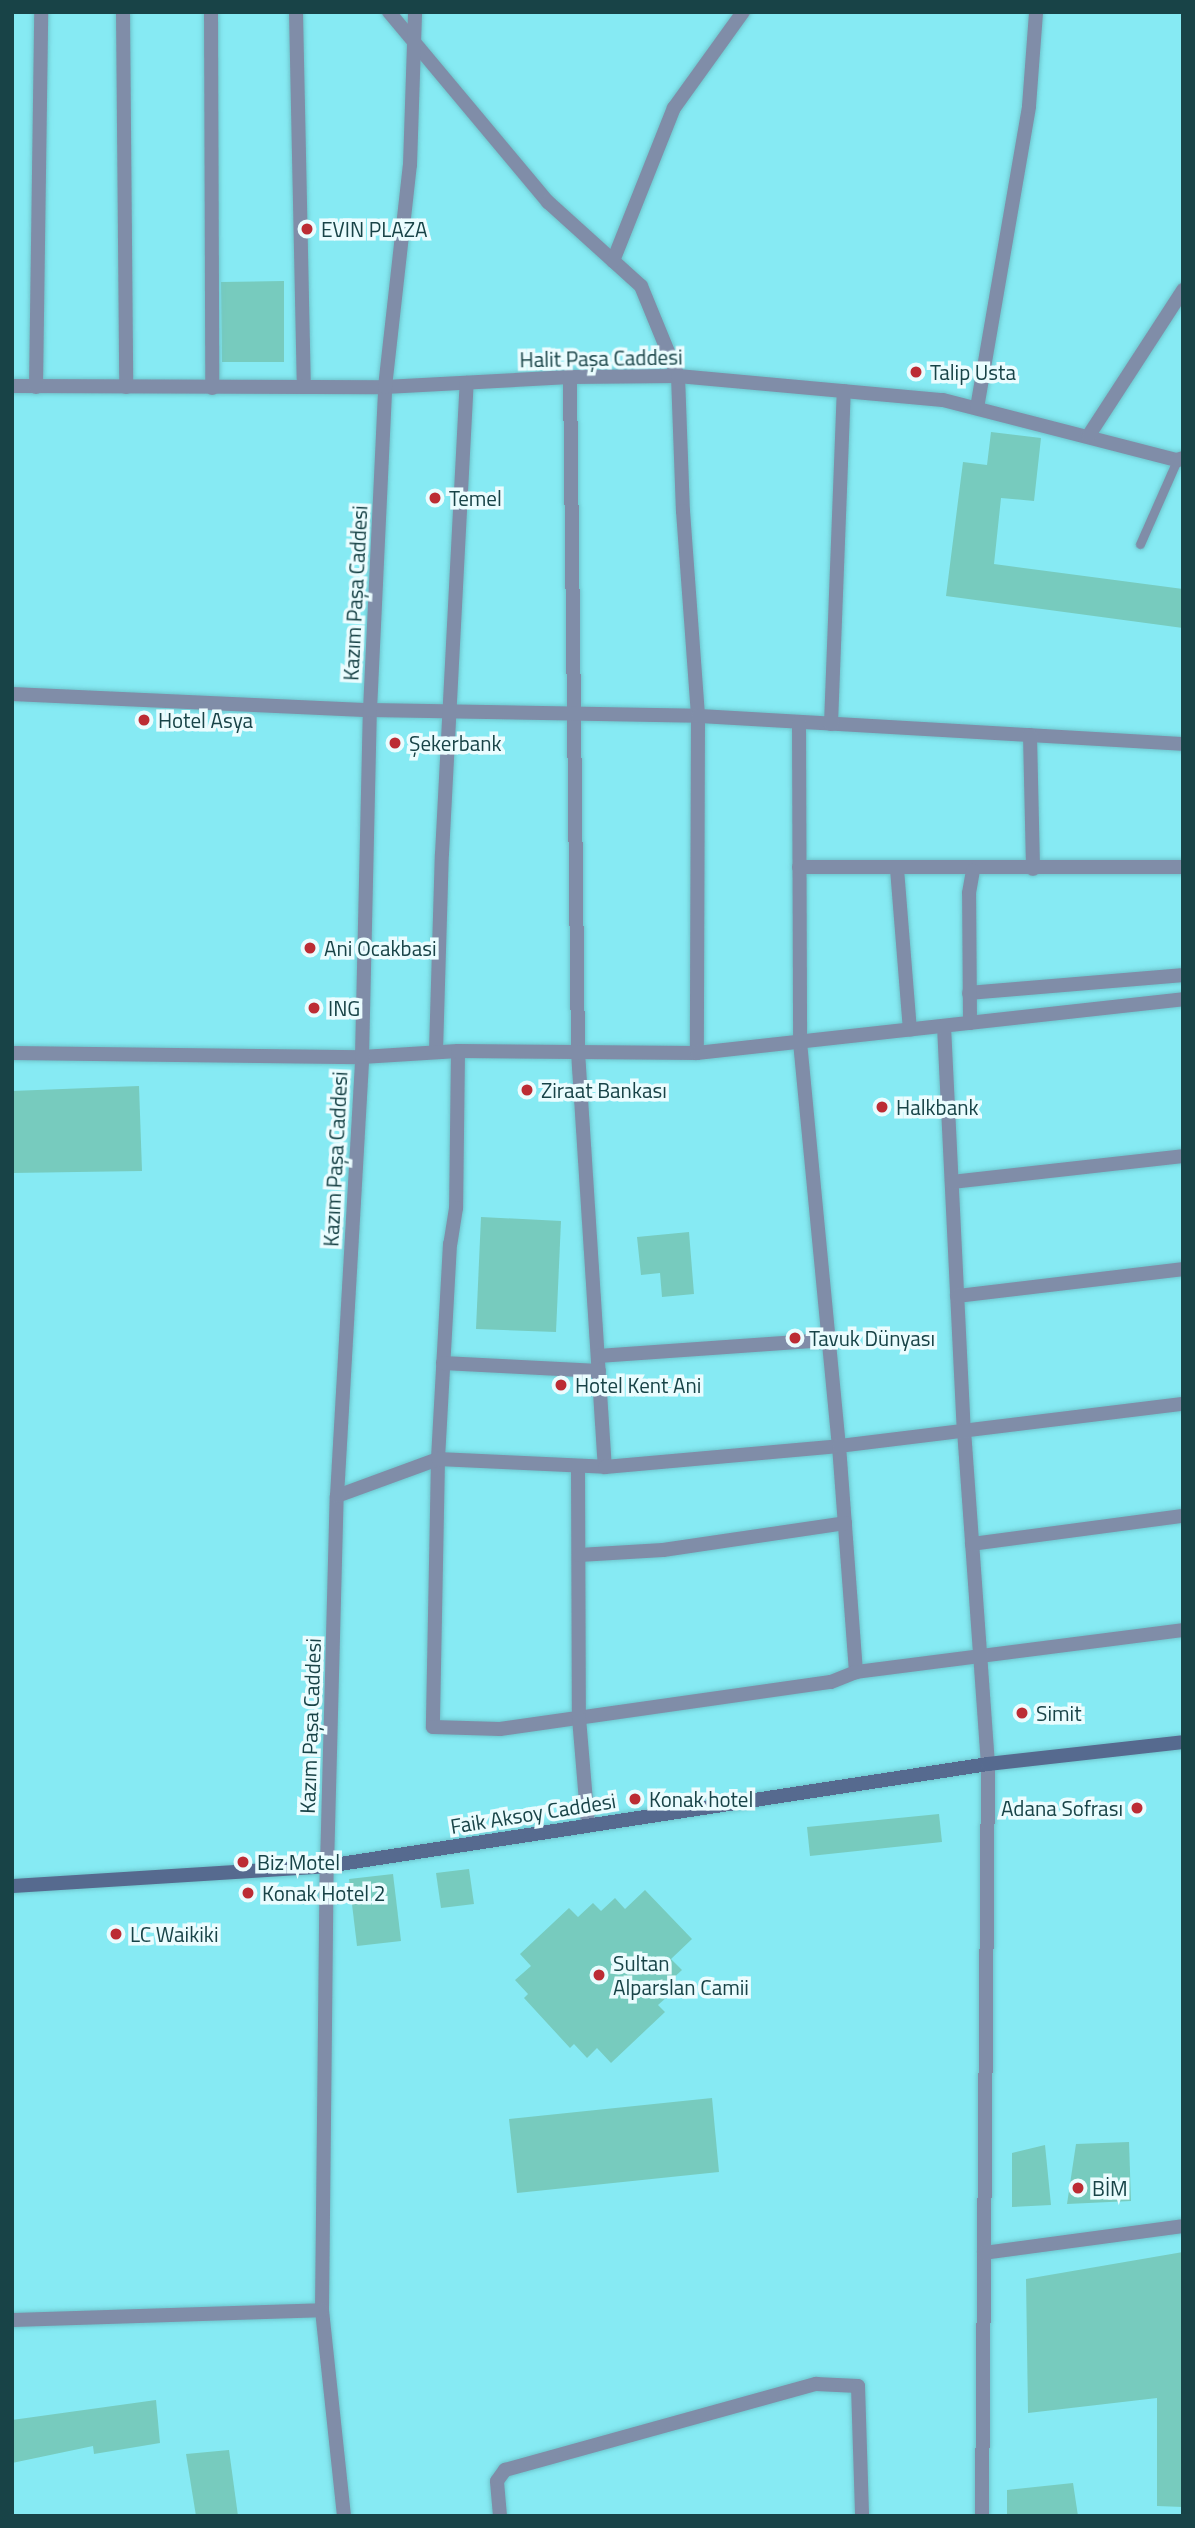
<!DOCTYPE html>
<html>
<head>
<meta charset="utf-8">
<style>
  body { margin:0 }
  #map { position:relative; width:1195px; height:2528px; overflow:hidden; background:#86eaf3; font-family:"Titillium Web",sans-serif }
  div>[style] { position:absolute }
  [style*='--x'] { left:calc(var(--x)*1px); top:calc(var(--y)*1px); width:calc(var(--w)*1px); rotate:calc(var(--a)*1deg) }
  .building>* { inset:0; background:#77cbbe }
  .roads { filter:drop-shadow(0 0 2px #6ec5cd) drop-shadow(0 0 2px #6ec5cd) }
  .service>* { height:9px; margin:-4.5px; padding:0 4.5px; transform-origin:4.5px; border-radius:4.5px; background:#808da8 }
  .pedestrian>* { height:14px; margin:-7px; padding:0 7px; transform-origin:7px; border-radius:7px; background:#808da8 }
  .minor>* { height:14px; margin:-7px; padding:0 7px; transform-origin:7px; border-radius:7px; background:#808da8 }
  .tertiary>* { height:14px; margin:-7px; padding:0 7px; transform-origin:7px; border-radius:7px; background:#808da8 }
  .secondary>* { height:14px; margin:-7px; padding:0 7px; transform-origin:7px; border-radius:7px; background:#566a8f }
  .dots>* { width:19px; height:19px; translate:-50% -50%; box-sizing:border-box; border:4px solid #eafcfe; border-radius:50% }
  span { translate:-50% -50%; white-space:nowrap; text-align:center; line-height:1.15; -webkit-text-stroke:7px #eafcfe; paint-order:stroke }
  .poi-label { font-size:21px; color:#184347 }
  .left { translate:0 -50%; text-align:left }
  .right { translate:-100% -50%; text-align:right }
  .street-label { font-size:21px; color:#184347 }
  .frame { position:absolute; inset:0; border:14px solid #184347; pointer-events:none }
</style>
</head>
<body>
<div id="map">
  <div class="building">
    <i style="clip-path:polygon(284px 281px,284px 362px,222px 362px,221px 282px)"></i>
    <i style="clip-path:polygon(991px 432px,1041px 438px,1034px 501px,1001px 498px,994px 564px,1183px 589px,1183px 628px,946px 596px,963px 462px,987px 465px)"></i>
    <i style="clip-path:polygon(139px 1086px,142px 1171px,12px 1173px,12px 1091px)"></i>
    <i style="clip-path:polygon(481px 1217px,561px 1221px,556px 1332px,476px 1329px)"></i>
    <i style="clip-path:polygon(689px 1232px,694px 1294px,662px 1297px,660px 1273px,641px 1275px,637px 1237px)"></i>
    <i style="clip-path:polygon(939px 1814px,942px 1842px,810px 1856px,807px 1827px)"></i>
    <i style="clip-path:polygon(469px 1869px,474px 1904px,441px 1908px,436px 1873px)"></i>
    <i style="clip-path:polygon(393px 1874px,401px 1941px,357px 1946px,349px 1879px)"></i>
    <i style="clip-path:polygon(645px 1890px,692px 1939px,671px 1959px,682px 1970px,669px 1982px,676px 1989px,658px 2005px,665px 2012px,611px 2063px,597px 2048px,587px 2058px,574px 2044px,570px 2048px,524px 1998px,528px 1994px,515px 1980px,531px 1966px,520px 1954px,569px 1908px,578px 1917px,593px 1903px,601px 1911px,615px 1898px,625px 1909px)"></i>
    <i style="clip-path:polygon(712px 2098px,719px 2172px,517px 2193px,509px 2119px)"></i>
    <i style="clip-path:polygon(1129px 2142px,1131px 2201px,1067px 2204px,1076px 2144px)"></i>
    <i style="clip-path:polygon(1045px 2145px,1051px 2205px,1012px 2207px,1012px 2153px)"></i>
    <i style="clip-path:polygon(1183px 2252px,1183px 2507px,1157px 2506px,1157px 2398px,1028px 2413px,1026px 2279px)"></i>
    <i style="clip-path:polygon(156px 2400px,160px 2443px,94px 2454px,93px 2446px,12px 2463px,12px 2420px)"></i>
    <i style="clip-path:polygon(229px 2450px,238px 2516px,196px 2516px,186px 2454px)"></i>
    <i style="clip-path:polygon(1073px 2483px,1078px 2516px,1007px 2516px,1007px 2490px)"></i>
  </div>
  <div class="roads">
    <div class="service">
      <i style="--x:1140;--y:544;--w:92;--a:-66.2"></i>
    </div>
    <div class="pedestrian">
      <i style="--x:897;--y:869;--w:161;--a:85.4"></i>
    </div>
    <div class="minor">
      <i style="--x:123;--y:12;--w:375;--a:89.5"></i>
      <i style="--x:211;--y:12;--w:376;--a:89.8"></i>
      <i style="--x:296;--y:12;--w:375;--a:88.8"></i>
      <i style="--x:389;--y:12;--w:248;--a:50.1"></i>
      <i style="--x:548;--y:202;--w:125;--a:42.1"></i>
      <i style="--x:641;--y:286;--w:97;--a:67.7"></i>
      <i style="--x:678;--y:376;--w:135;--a:87.9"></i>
      <i style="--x:683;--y:511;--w:206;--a:85.8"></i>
      <i style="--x:698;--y:716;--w:337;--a:90.2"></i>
      <i style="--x:613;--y:261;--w:165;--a:-68.3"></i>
      <i style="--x:674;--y:108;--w:118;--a:-54.3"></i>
      <i style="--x:570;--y:377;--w:675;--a:89.32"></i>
      <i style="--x:578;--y:1052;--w:416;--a:86.3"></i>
      <i style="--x:12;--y:386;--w:373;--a:0.2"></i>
      <i style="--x:385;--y:387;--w:185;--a:-3.1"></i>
      <i style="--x:570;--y:377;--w:108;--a:-0.5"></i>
      <i style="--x:678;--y:376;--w:266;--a:5.2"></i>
      <i style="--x:943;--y:400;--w:242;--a:14.4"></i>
      <i style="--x:1177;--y:460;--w:6;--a:-18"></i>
      <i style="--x:36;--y:387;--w:375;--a:-89.2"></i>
      <i style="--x:977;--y:408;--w:306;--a:-80.2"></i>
      <i style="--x:1029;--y:106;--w:94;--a:-85.7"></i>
      <i style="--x:1089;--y:435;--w:173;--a:-57"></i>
      <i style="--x:12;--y:694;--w:358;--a:2.6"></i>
      <i style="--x:370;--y:710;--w:328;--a:1"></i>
      <i style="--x:698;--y:716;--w:486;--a:3.3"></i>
      <i style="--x:799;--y:723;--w:319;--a:89.8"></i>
      <i style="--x:800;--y:1042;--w:406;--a:84.5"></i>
      <i style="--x:839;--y:1446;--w:227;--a:85.7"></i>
      <i style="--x:856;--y:1672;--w:330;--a:-7.3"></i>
      <i style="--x:831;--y:724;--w:333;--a:-87.8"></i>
      <i style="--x:1030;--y:735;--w:134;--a:88.7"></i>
      <i style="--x:799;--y:867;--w:384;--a:0"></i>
      <i style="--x:969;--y:993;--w:215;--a:-4.8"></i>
      <i style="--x:970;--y:1023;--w:130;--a:-90.4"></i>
      <i style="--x:969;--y:893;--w:23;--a:-80"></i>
      <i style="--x:944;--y:1026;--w:404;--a:87.2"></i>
      <i style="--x:964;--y:1430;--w:335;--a:85.9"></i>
      <i style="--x:988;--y:1764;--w:752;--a:90.46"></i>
      <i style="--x:436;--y:1051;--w:197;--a:-88.3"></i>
      <i style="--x:442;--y:854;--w:472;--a:-87"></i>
      <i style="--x:458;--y:1051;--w:157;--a:90.7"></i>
      <i style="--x:456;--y:1208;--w:36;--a:99"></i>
      <i style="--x:450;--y:1244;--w:215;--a:93.2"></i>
      <i style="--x:438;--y:1459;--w:268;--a:91.1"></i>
      <i style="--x:433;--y:1727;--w:67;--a:1.7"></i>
      <i style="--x:500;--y:1729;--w:334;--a:-8.1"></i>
      <i style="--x:831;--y:1682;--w:27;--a:-22"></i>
      <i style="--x:12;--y:1053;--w:350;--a:0.7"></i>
      <i style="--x:362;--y:1057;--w:96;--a:-3.6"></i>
      <i style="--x:458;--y:1051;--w:239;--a:0.5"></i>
      <i style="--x:697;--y:1053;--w:489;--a:-6.3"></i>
      <i style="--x:952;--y:1182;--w:232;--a:-6.4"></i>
      <i style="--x:957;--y:1296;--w:228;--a:-6.8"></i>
      <i style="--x:598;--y:1356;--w:232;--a:-4"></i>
      <i style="--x:443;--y:1363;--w:156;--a:2.9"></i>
      <i style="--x:578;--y:1466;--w:252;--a:89.8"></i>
      <i style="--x:579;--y:1718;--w:107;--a:85.2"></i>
      <i style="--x:337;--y:1496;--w:108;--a:-20.1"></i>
      <i style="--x:438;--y:1459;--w:167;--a:2.7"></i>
      <i style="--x:605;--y:1467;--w:235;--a:-5.1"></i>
      <i style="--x:839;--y:1446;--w:347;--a:-7"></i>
      <i style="--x:972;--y:1544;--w:213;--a:-7.6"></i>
      <i style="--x:579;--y:1555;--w:84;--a:-3.4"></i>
      <i style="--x:663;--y:1550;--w:184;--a:-8.4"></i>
      <i style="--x:984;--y:2253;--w:201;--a:-7.7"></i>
      <i style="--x:344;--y:2516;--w:207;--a:-96.1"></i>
      <i style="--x:322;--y:2310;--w:444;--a:-89.4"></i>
      <i style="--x:327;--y:1866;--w:370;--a:-88.5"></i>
      <i style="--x:337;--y:1496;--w:440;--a:-86.7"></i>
      <i style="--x:362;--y:1057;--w:347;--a:-88.7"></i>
      <i style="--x:370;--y:710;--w:323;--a:-87.3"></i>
      <i style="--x:385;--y:387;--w:223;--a:-83.6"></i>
      <i style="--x:410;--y:165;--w:153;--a:-88.1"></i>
      <i style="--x:500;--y:2516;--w:35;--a:-95"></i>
      <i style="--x:497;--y:2481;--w:14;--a:-54"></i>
      <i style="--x:505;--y:2470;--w:323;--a:-15.5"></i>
      <i style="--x:816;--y:2384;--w:42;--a:2.7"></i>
      <i style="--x:858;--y:2386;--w:130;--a:88.2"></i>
    </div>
    <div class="tertiary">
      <i style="--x:12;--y:2320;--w:310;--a:-1.8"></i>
    </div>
    <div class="secondary">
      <i style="--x:12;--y:1886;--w:316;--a:-3.6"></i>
      <i style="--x:327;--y:1866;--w:669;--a:-8.77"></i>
      <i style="--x:988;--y:1764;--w:196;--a:-6.4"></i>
    </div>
  </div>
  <div class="dots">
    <i style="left:307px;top:229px;background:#bc2c34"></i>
    <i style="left:916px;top:372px;background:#bc2c34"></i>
    <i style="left:435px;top:498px;background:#bc2c34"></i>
    <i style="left:144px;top:720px;background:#bc2c34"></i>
    <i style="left:395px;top:743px;background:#bc2c34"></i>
    <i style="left:310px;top:948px;background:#bc2c34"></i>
    <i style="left:314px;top:1008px;background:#bc2c34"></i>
    <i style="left:527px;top:1090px;background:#bc2c34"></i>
    <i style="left:882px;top:1107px;background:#bc2c34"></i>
    <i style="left:795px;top:1338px;background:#bc2c34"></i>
    <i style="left:561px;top:1385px;background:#bc2c34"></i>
    <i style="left:1022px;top:1713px;background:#bc2c34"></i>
    <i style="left:635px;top:1799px;background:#bc2c34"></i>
    <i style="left:1137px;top:1808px;background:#bc2c34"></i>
    <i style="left:243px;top:1862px;background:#bc2c34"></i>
    <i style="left:248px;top:1893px;background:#bc2c34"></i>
    <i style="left:116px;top:1934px;background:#bc2c34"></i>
    <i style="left:599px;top:1975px;background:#bc2c34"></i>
    <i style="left:1078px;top:2188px;background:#bc2c34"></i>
  </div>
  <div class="poi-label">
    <span class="left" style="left:321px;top:229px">EVIN PLAZA</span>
    <span class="left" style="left:930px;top:372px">Talip Usta</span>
    <span class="left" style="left:449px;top:498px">Temel</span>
    <span class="left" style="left:158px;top:720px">Hotel Asya</span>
    <span class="left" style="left:409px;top:743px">Şekerbank</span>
    <span class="left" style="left:324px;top:948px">Ani Ocakbasi</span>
    <span class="left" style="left:328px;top:1008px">ING</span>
    <span class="left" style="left:541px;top:1090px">Ziraat Bankası</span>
    <span class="left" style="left:896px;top:1107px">Halkbank</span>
    <span class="left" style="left:809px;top:1338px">Tavuk Dünyası</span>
    <span class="left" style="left:575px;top:1385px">Hotel Kent Ani</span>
    <span class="left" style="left:1036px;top:1713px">Simit</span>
    <span class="left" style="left:649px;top:1799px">Konak hotel</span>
    <span class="right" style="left:1123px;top:1808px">Adana Sofrası</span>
    <span class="left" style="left:257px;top:1862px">Biz Motel</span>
    <span class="left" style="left:262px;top:1893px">Konak Hotel 2</span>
    <span class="left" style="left:130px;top:1934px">LC Waikiki</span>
    <span class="left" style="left:613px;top:1975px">Sultan<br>Alparslan Camii</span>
    <span class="left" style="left:1092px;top:2188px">BİM</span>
  </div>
  <div class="street-label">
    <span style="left:601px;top:358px;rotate:-1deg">Halit Paşa Caddesi</span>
    <span style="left:355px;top:593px;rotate:-87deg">Kazım Paşa Caddesi</span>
    <span style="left:335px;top:1159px;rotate:-87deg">Kazım Paşa Caddesi</span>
    <span style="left:310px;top:1726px;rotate:-88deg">Kazım Paşa Caddesi</span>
    <span style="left:533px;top:1813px;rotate:-9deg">Faik Aksoy Caddesi</span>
  </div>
  <div class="frame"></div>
</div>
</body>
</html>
